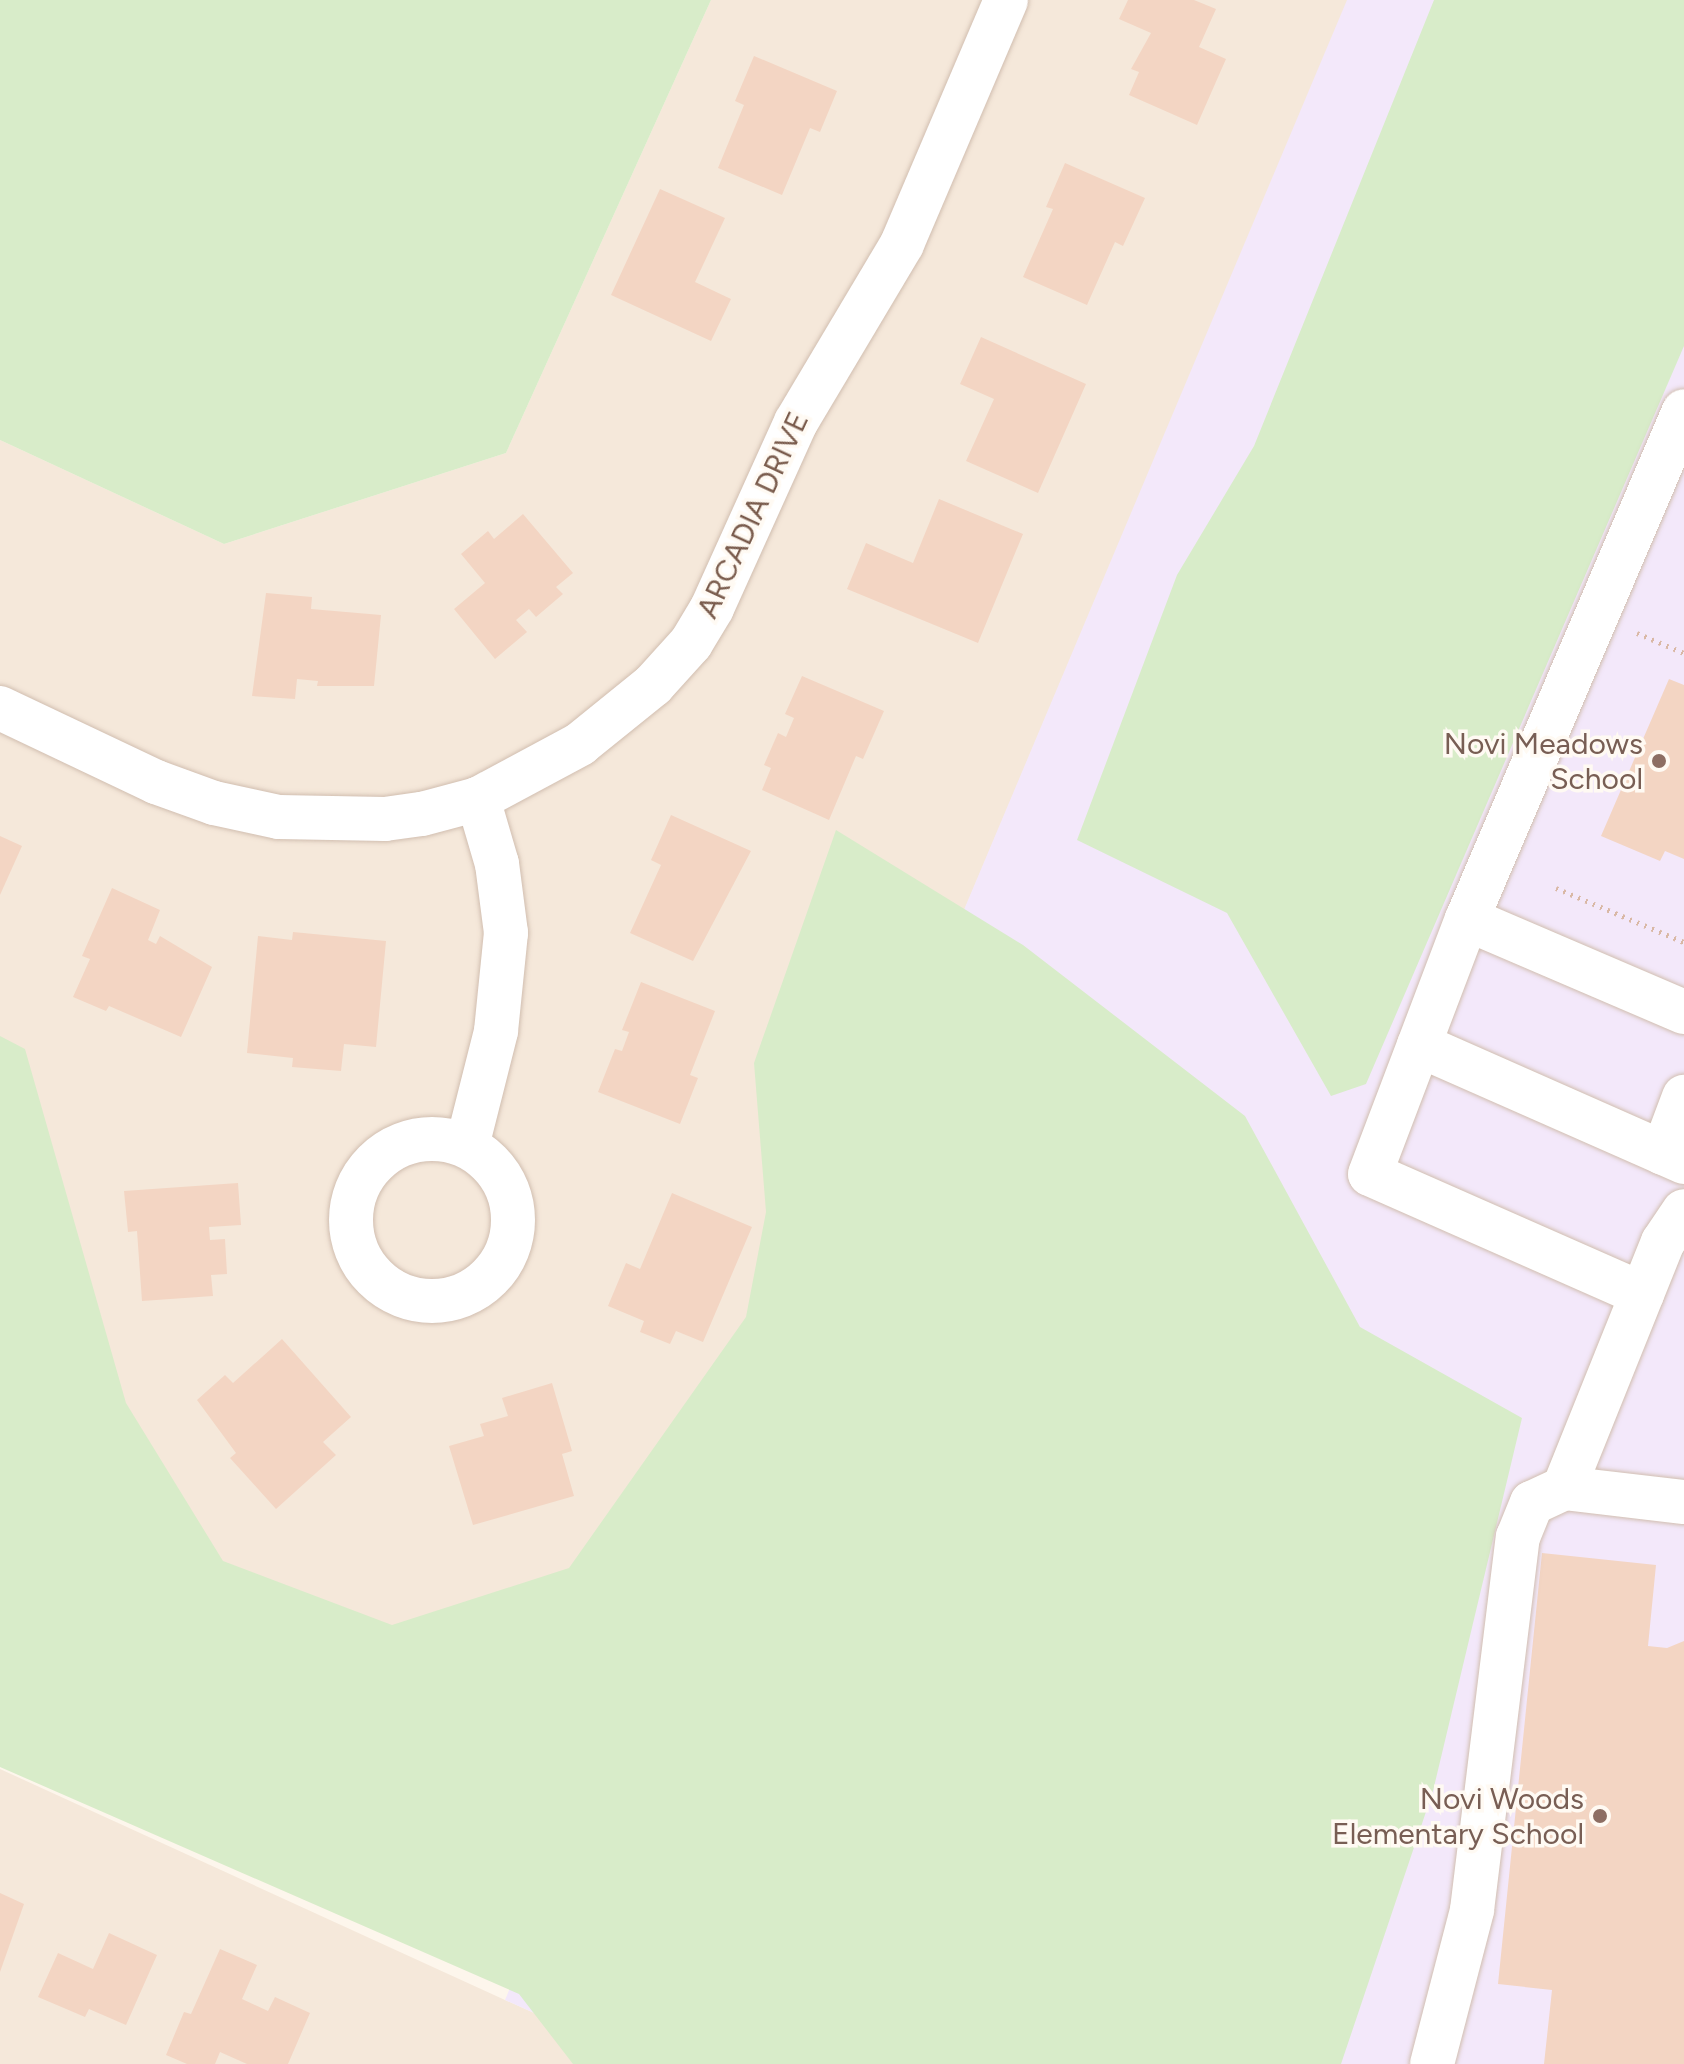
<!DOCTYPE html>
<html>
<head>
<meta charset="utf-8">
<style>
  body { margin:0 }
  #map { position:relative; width:1684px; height:2064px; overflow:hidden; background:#fdf6ec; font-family:Figtree,sans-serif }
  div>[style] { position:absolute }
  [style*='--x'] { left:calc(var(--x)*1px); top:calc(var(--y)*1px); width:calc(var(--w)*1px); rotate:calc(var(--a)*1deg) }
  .residential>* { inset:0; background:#f5e8da }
  .education>* { inset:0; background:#f3e8fa }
  .green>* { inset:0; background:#d8ecc9 }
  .building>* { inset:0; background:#f3d5c3 }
  .path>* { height:5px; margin-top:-2.5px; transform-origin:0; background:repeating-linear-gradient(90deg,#d9b8a5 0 2px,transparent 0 8px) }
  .roads { filter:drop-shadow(0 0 2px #d1beb0) drop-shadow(0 0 2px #d1beb0) }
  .minor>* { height:44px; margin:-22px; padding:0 22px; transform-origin:22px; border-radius:22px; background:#fff }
  .minor>.ring { margin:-22px; padding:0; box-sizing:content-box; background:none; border:44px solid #fff; border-radius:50% }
  .dots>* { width:22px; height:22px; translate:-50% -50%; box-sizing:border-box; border:4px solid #fffaf3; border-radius:50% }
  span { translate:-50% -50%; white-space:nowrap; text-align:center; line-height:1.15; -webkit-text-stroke:7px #fffaf3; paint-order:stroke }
  .street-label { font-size:30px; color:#7a5c4d }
  .education-label { font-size:30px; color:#785e54 }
  .right { translate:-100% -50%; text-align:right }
</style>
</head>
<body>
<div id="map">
  <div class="residential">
    <i style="clip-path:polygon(711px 0,1348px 0,608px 1755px,62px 1523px,0 1041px,0 440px,224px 544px,506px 453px)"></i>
    <i style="clip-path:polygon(0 1769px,505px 2000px,648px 2064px,0 2064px)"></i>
  </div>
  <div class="education">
    <i style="clip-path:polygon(1347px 0,1684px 0,1684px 2064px,648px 2064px,505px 2000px)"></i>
  </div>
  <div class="green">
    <i style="clip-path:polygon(0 0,711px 0,506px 453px,224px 544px,0 440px)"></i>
    <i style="clip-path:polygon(1434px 0,1684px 0,1684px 346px,1366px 1084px,1331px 1096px,1227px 913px,1077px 840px,1177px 575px,1254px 446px)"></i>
    <i style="clip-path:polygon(836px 830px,1023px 945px,1245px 1116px,1360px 1327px,1522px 1418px,1433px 1791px,1341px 2064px,573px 2064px,519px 1994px,0 1767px,0 1036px,25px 1049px,126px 1403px,223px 1561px,392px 1625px,569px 1568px,746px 1317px,766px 1212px,754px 1063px)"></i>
  </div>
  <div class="building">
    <i style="clip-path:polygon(1128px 0,1194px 0,1216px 9px,1199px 47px,1226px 59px,1197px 125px,1129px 95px,1139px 72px,1131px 69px,1151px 33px,1119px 19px)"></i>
    <i style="clip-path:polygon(754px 56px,837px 91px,820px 132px,810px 128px,782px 195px,718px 168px,744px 105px,735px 101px)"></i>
    <i style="clip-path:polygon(1065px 163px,1145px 198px,1123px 246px,1115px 242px,1087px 305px,1023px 277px,1053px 209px,1046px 207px)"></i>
    <i style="clip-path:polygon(660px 189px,725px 218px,695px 282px,731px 299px,711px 341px,611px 295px)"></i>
    <i style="clip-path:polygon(981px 337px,1086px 384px,1038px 493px,966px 461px,994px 399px,960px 384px)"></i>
    <i style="clip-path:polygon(939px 499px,1023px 534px,978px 643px,847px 589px,866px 543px,913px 563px)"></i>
    <i style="clip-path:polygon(523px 514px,573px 573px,556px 587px,563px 594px,536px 617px,529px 609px,516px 620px,527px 632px,495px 659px,454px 609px,485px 583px,461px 554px,488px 531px,494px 539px)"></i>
    <i style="clip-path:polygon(266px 593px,312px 597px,311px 609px,381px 615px,374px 686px,317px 686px,318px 681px,297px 679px,295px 699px,252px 696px)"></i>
    <i style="clip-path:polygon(802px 676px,884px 711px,863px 759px,856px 756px,829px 820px,762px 790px,771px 768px,764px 765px,778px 733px,786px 737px,794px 718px,785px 714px)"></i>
    <i style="clip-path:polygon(1669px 679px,1684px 685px,1684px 859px,1665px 851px,1660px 861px,1601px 836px)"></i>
    <i style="clip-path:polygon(671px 815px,751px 851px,693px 961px,630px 933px,661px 865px,651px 860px)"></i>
    <i style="clip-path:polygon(0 836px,22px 846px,0 895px)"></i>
    <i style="clip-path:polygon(112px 888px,160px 910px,148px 940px,156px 944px,160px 936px,212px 967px,181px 1037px,109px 1006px,106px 1011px,73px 997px,90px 959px,82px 956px)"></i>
    <i style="clip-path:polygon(293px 932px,386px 941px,376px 1047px,344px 1044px,341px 1071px,292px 1067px,293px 1058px,247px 1053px,258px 936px,292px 940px)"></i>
    <i style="clip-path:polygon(641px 982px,715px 1011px,690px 1075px,698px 1078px,680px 1124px,598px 1092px,615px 1049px,622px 1051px,629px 1032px,622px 1030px)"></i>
    <i style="clip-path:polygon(238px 1183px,241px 1225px,209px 1227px,210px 1240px,225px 1239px,227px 1274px,211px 1275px,213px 1296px,142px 1301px,137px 1231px,128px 1232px,124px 1191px)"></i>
    <i style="clip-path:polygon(672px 1193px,752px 1227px,703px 1342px,676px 1331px,670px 1344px,640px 1332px,644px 1321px,608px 1306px,626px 1263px,640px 1269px)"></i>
    <i style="clip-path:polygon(282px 1339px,351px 1417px,323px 1442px,336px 1455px,276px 1509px,230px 1458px,236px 1453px,197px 1400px,225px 1375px,233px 1383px)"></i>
    <i style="clip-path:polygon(552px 1383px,572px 1451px,562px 1454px,574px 1496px,473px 1525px,449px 1446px,484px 1436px,480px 1424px,508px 1416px,502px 1398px)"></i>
    <i style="clip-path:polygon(1542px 1553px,1656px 1565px,1648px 1646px,1667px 1648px,1684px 1641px,1684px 2064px,1544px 2064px,1552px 1990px,1498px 1984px)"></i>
    <i style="clip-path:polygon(0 1893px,24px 1904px,0 1972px)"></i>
    <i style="clip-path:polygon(109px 1933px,157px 1955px,126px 2025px,89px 2009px,85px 2017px,38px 1997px,58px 1953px,93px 1969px)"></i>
    <i style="clip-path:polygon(220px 1949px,257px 1965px,242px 1999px,268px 2011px,275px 1997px,310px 2013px,288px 2064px,247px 2064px,220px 2052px,215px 2064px,187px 2064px,166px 2055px,184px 2012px,191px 2014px)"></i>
  </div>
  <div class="path">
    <i style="--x:1637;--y:633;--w:51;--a:23.1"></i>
    <i style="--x:1556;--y:888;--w:139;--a:22.9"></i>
  </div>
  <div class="roads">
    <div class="minor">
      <i style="--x:0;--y:708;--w:173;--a:25.4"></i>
      <i style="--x:156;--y:782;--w:62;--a:19.9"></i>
      <i style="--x:214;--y:803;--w:66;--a:12.2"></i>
      <i style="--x:279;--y:817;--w:106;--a:1.1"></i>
      <i style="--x:385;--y:819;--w:37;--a:-8"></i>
      <i style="--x:422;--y:814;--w:58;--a:-15"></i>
      <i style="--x:478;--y:799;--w:116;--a:-28.3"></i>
      <i style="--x:580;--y:744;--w:94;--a:-38.9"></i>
      <i style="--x:653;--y:685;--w:57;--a:-47.9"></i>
      <i style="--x:691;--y:643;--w:41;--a:-59"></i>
      <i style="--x:712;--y:608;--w:204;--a:-65.7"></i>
      <i style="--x:796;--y:422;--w:207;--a:-59.2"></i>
      <i style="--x:902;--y:244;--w:265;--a:-66.9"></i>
      <i style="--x:1467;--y:919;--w:236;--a:23.2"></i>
      <i style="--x:1419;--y:1045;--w:290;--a:23.8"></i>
      <i class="ring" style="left:351px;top:1139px;width:118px;height:118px"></i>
      <i style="--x:467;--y:1146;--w:119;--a:-75.8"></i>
      <i style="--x:496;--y:1031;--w:99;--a:-84.2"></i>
      <i style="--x:506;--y:933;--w:70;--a:-97.4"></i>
      <i style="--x:497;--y:864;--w:68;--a:-106.3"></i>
      <i style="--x:1663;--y:1153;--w:60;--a:-69.4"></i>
      <i style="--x:1642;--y:1294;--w:297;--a:-156.2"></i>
      <i style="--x:1370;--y:1174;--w:273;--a:-69.2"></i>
      <i style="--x:1467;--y:919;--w:552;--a:-66.87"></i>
      <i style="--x:1564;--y:1488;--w:265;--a:-68.1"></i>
      <i style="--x:1663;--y:1242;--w:37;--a:-56"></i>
      <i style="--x:1432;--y:2064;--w:159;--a:-75.4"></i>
      <i style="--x:1472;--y:1910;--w:376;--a:-83"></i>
      <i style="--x:1518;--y:1537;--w:37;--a:-68"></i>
      <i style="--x:1532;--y:1503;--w:35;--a:-25"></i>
      <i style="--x:1564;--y:1488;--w:121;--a:6.7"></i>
    </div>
  </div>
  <div class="dots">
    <i style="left:1659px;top:761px;background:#8d6e63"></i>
    <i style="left:1600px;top:1816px;background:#8d6e63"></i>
  </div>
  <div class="street-label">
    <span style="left:753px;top:515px;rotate:-65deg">ARCADIA DRIVE</span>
  </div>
  <div class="education-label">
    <span class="right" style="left:1643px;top:761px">Novi Meadows<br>School</span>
    <span class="right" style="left:1584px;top:1816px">Novi Woods<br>Elementary School</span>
  </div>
</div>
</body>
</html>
